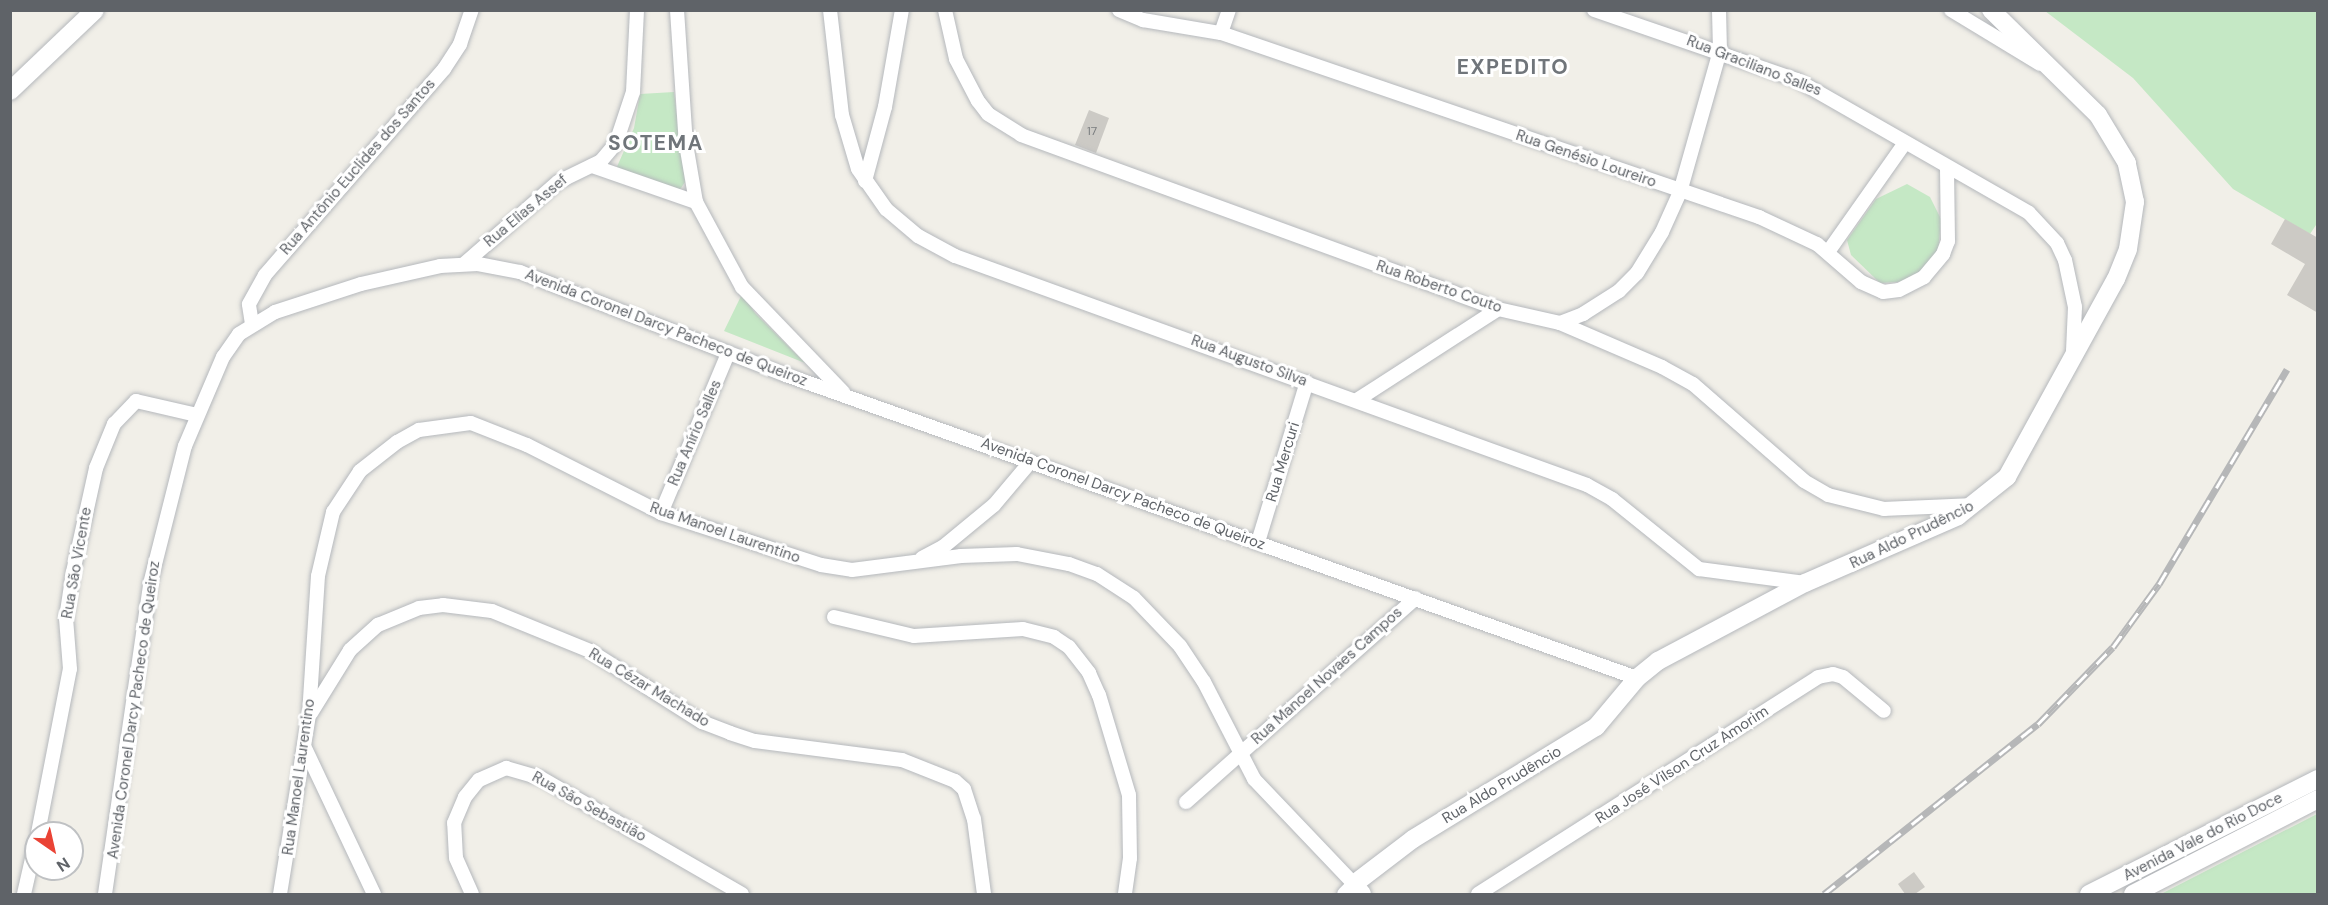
<!DOCTYPE html>
<html>
<head>
<meta charset="utf-8">
<style>
  body { margin:0 }
  #map { position:relative; width:2328px; height:905px; overflow:hidden; background:#f1efe8; font-family:"DM Sans",sans-serif }
  div>[style] { position:absolute }
  [style*='--x'] { left:calc(var(--x)*1px); top:calc(var(--y)*1px); width:calc(var(--w)*1px); rotate:calc(var(--a)*1deg) }
  .green>* { inset:0; background:#c5e8c5 }
  .building>* { inset:0; background:#cccac5 }
  .roads { filter:drop-shadow(0 0 2px #b5b8bc) drop-shadow(0 0 2px #b5b8bc) }
  .minor>* { height:14px; margin:-7px; padding:0 7px; transform-origin:7px; border-radius:7px; background:#fff }
  .tertiary>* { height:18px; margin:-9px; padding:0 9px; transform-origin:9px; border-radius:9px; background:#fff }
  .rail>* { height:7px; margin-top:-3.5px; transform-origin:0; background:repeating-linear-gradient(90deg,#fff 0 14px,#b6b7b8 0 28px); box-sizing:border-box; border-block:2px solid #b6b7b8 }
  span { translate:-50% -50%; white-space:nowrap; text-align:center; line-height:1.15; -webkit-text-stroke:6px #fff; paint-order:stroke }
  .number-label { font-size:12px; color:#7a7d7f }
  .number-label span { -webkit-text-stroke-width:0 }
  .street-label { font-size:15px; color:#5f6368 }
  .district-label { font-size:21px; color:#70757a; font-weight:700; letter-spacing:1.5px }
  .frame { position:absolute; inset:0; border:12px solid #5f6368; pointer-events:none }
  .north { position:absolute; left:24px; top:821px; width:60px; height:60px; box-sizing:border-box; background:#fff; border:2px solid #bfc1c3; border-radius:50%; rotate:146deg; font-size:16px; font-weight:700; line-height:24px; text-align:center; color:#5f6368 }
  .north::after { content:''; display:block; margin:auto; width:21px; height:27px; background:#ea4335; clip-path:polygon(50% 0,100% 100%,50% 72%,0 100%) }
</style>
</head>
<body>
<div id="map">
  <div class="green">
    <i style="clip-path:polygon(2045px 11px,2317px 11px,2318px 222px,2310px 234px,2233px 189px,2133px 78px)"></i>
    <i style="clip-path:polygon(674px 92px,685px 182px,679px 191px,616px 169px,634px 128px,640px 94px)"></i>
    <i style="clip-path:polygon(1907px 184px,1930px 197px,1941px 219px,1938px 256px,1913px 281px,1880px 283px,1851px 255px,1847px 240px,1876px 199px)"></i>
    <i style="clip-path:polygon(742px 294px,755px 313px,805px 363px,724px 331px)"></i>
    <i style="clip-path:polygon(2317px 814px,2317px 894px,2161px 894px)"></i>
  </div>
  <div class="building">
    <i style="clip-path:polygon(1089px 110px,1109px 118px,1096px 153px,1075px 145px)"></i>
    <i style="clip-path:polygon(2285px 219px,2318px 238px,2318px 313px,2287px 295px,2305px 264px,2271px 244px)"></i>
    <i style="clip-path:polygon(1914px 872px,1925px 887px,1915px 894px,1905px 894px,1898px 884px)"></i>
  </div>
  <div class="roads">
    <div class="minor">
      <i style="--x:677;--y:10;--w:134;--a:86.2"></i>
      <i style="--x:686;--y:144;--w:59;--a:80.2"></i>
      <i style="--x:696;--y:202;--w:97;--a:61.6"></i>
      <i style="--x:742;--y:287;--w:146;--a:46.1"></i>
      <i style="--x:830;--y:10;--w:106;--a:83.5"></i>
      <i style="--x:842;--y:115;--w:56;--a:73.5"></i>
      <i style="--x:858;--y:169;--w:49;--a:55"></i>
      <i style="--x:886;--y:209;--w:42;--a:40.2"></i>
      <i style="--x:918;--y:236;--w:42;--a:28.4"></i>
      <i style="--x:955;--y:256;--w:672;--a:19.92"></i>
      <i style="--x:1587;--y:485;--w:29;--a:29"></i>
      <i style="--x:1612;--y:499;--w:112;--a:38.8"></i>
      <i style="--x:1699;--y:569;--w:107;--a:7.5"></i>
      <i style="--x:945;--y:10;--w:50;--a:77.3"></i>
      <i style="--x:956;--y:59;--w:47;--a:62.4"></i>
      <i style="--x:978;--y:101;--w:16;--a:52"></i>
      <i style="--x:988;--y:114;--w:39;--a:32"></i>
      <i style="--x:1021;--y:135;--w:508;--a:20.04"></i>
      <i style="--x:1498;--y:309;--w:64;--a:12.7"></i>
      <i style="--x:1560;--y:323;--w:111;--a:23.3"></i>
      <i style="--x:1662;--y:367;--w:35;--a:29"></i>
      <i style="--x:1693;--y:384;--w:147;--a:41.1"></i>
      <i style="--x:1804;--y:481;--w:28;--a:30"></i>
      <i style="--x:1828;--y:495;--w:58;--a:14"></i>
      <i style="--x:1884;--y:509;--w:89;--a:-2.6"></i>
      <i style="--x:1119;--y:10;--w:26;--a:23"></i>
      <i style="--x:1143;--y:20;--w:79;--a:9.5"></i>
      <i style="--x:1221;--y:33;--w:569;--a:18.88"></i>
      <i style="--x:1759;--y:217;--w:64;--a:25"></i>
      <i style="--x:1817;--y:244;--w:58;--a:40.8"></i>
      <i style="--x:1861;--y:282;--w:24;--a:24"></i>
      <i style="--x:1883;--y:292;--w:16;--a:-7"></i>
      <i style="--x:1899;--y:290;--w:28;--a:-27"></i>
      <i style="--x:1924;--y:277;--w:30;--a:-50"></i>
      <i style="--x:1943;--y:254;--w:14;--a:-69"></i>
      <i style="--x:1948;--y:241;--w:74;--a:-90.8"></i>
      <i style="--x:1594;--y:10;--w:215;--a:19"></i>
      <i style="--x:1797;--y:80;--w:267;--a:29.8"></i>
      <i style="--x:2029;--y:213;--w:41;--a:47"></i>
      <i style="--x:2057;--y:243;--w:19;--a:65"></i>
      <i style="--x:2065;--y:260;--w:48;--a:78"></i>
      <i style="--x:2075;--y:307;--w:44;--a:92.6"></i>
      <i style="--x:1951;--y:10;--w:104;--a:31.2"></i>
      <i style="--x:1221;--y:33;--w:24;--a:-71"></i>
      <i style="--x:592;--y:166;--w:110;--a:19.1"></i>
      <i style="--x:865;--y:181;--w:77;--a:-74.9"></i>
      <i style="--x:885;--y:107;--w:98;--a:-80.1"></i>
      <i style="--x:1828;--y:252;--w:133;--a:-54.8"></i>
      <i style="--x:464;--y:264;--w:125;--a:-41.1"></i>
      <i style="--x:558;--y:182;--w:48;--a:-26"></i>
      <i style="--x:601;--y:161;--w:23;--a:-50"></i>
      <i style="--x:616;--y:143;--w:54;--a:-71.6"></i>
      <i style="--x:633;--y:92;--w:82;--a:-87.2"></i>
      <i style="--x:1560;--y:323;--w:25;--a:-21"></i>
      <i style="--x:1583;--y:314;--w:43;--a:-32.6"></i>
      <i style="--x:1619;--y:291;--w:25;--a:-45"></i>
      <i style="--x:1637;--y:273;--w:48;--a:-58.6"></i>
      <i style="--x:1662;--y:232;--w:44;--a:-65.8"></i>
      <i style="--x:1680;--y:192;--w:147;--a:-74.2"></i>
      <i style="--x:1720;--y:51;--w:41;--a:-91.4"></i>
      <i style="--x:252;--y:324;--w:20;--a:-99"></i>
      <i style="--x:249;--y:304;--w:33;--a:-61"></i>
      <i style="--x:265;--y:275;--w:273;--a:-49"></i>
      <i style="--x:444;--y:69;--w:30;--a:-57"></i>
      <i style="--x:460;--y:44;--w:36;--a:-71"></i>
      <i style="--x:1357;--y:400;--w:168;--a:-32.8"></i>
      <i style="--x:661;--y:513;--w:173;--a:-67.2"></i>
      <i style="--x:1258;--y:542;--w:167;--a:-73"></i>
      <i style="--x:922;--y:558;--w:24;--a:-28"></i>
      <i style="--x:943;--y:547;--w:66;--a:-39.5"></i>
      <i style="--x:994;--y:505;--w:57;--a:-49.9"></i>
      <i style="--x:834;--y:617;--w:82;--a:13.4"></i>
      <i style="--x:914;--y:636;--w:109;--a:-3.7"></i>
      <i style="--x:1023;--y:629;--w:32;--a:14"></i>
      <i style="--x:1054;--y:637;--w:18;--a:34"></i>
      <i style="--x:1069;--y:647;--w:33;--a:52"></i>
      <i style="--x:1089;--y:673;--w:24;--a:66"></i>
      <i style="--x:1099;--y:695;--w:104;--a:73.3"></i>
      <i style="--x:1129;--y:795;--w:63;--a:89.1"></i>
      <i style="--x:1130;--y:858;--w:36;--a:98"></i>
      <i style="--x:311;--y:713;--w:74;--a:-58.2"></i>
      <i style="--x:350;--y:650;--w:38;--a:-42"></i>
      <i style="--x:378;--y:625;--w:44;--a:-22.5"></i>
      <i style="--x:419;--y:608;--w:24;--a:-7"></i>
      <i style="--x:443;--y:605;--w:49;--a:7"></i>
      <i style="--x:492;--y:611;--w:106;--a:22.2"></i>
      <i style="--x:590;--y:651;--w:133;--a:32.4"></i>
      <i style="--x:702;--y:722;--w:30;--a:21"></i>
      <i style="--x:730;--y:733;--w:26;--a:18"></i>
      <i style="--x:755;--y:741;--w:148;--a:7.4"></i>
      <i style="--x:902;--y:760;--w:57;--a:21.6"></i>
      <i style="--x:955;--y:781;--w:12;--a:42"></i>
      <i style="--x:964;--y:789;--w:32;--a:72"></i>
      <i style="--x:974;--y:819;--w:76;--a:82.4"></i>
      <i style="--x:304;--y:746;--w:164;--a:64.7"></i>
      <i style="--x:1186;--y:802;--w:307;--a:-41.6"></i>
      <i style="--x:38;--y:833;--w:167;--a:-79"></i>
      <i style="--x:70;--y:669;--w:51;--a:-94.5"></i>
      <i style="--x:66;--y:618;--w:47;--a:-81.3"></i>
      <i style="--x:73;--y:572;--w:107;--a:-77.5"></i>
      <i style="--x:96;--y:468;--w:48;--a:-67.8"></i>
      <i style="--x:114;--y:424;--w:32;--a:-46"></i>
      <i style="--x:136;--y:401;--w:63;--a:12.9"></i>
      <i style="--x:24;--y:894;--w:54;--a:-77.2"></i>
      <i style="--x:105;--y:894;--w:313;--a:-81.7"></i>
      <i style="--x:150;--y:584;--w:142;--a:-75.8"></i>
      <i style="--x:185;--y:446;--w:97;--a:-66.9"></i>
      <i style="--x:223;--y:357;--w:28;--a:-55"></i>
      <i style="--x:239;--y:334;--w:42;--a:-31.4"></i>
      <i style="--x:275;--y:312;--w:90;--a:-18"></i>
      <i style="--x:361;--y:284;--w:81;--a:-12.8"></i>
      <i style="--x:440;--y:266;--w:38;--a:-3"></i>
      <i style="--x:478;--y:264;--w:43;--a:10.8"></i>
      <i style="--x:520;--y:272;--w:285;--a:21.2"></i>
      <i style="--x:786;--y:375;--w:903;--a:19.6"></i>
      <i style="--x:280;--y:894;--w:181;--a:-80.8"></i>
      <i style="--x:309;--y:715;--w:139;--a:-86.3"></i>
      <i style="--x:318;--y:576;--w:66;--a:-76.8"></i>
      <i style="--x:333;--y:512;--w:49;--a:-56.6"></i>
      <i style="--x:360;--y:471;--w:47;--a:-38.1"></i>
      <i style="--x:397;--y:442;--w:25;--a:-29"></i>
      <i style="--x:419;--y:430;--w:52;--a:-7.7"></i>
      <i style="--x:471;--y:423;--w:60;--a:21.4"></i>
      <i style="--x:527;--y:445;--w:150;--a:26.9"></i>
      <i style="--x:661;--y:513;--w:168;--a:18"></i>
      <i style="--x:821;--y:565;--w:31;--a:9"></i>
      <i style="--x:852;--y:570;--w:110;--a:-7.3"></i>
      <i style="--x:961;--y:556;--w:56;--a:-2"></i>
      <i style="--x:1017;--y:554;--w:53;--a:10.9"></i>
      <i style="--x:1069;--y:564;--w:30;--a:20"></i>
      <i style="--x:1097;--y:574;--w:44;--a:33"></i>
      <i style="--x:1134;--y:598;--w:66;--a:46.2"></i>
      <i style="--x:1180;--y:646;--w:43;--a:56.3"></i>
      <i style="--x:1204;--y:682;--w:109;--a:62.7"></i>
      <i style="--x:1254;--y:779;--w:145;--a:46.4"></i>
      <i style="--x:1354;--y:884;--w:14;--a:135"></i>
      <i style="--x:472;--y:894;--w:39;--a:-114"></i>
      <i style="--x:456;--y:858;--w:35;--a:-93"></i>
      <i style="--x:454;--y:823;--w:28;--a:-67"></i>
      <i style="--x:465;--y:797;--w:22;--a:-51"></i>
      <i style="--x:479;--y:780;--w:30;--a:-24"></i>
      <i style="--x:506;--y:768;--w:36;--a:16"></i>
      <i style="--x:541;--y:778;--w:232;--a:30"></i>
      <i style="--x:1478;--y:894;--w:403;--a:-32.5"></i>
      <i style="--x:1818;--y:677;--w:15;--a:-11"></i>
      <i style="--x:1833;--y:674;--w:10;--a:17"></i>
      <i style="--x:1843;--y:677;--w:53;--a:39.7"></i>
    </div>
    <div class="tertiary">
      <i style="--x:10;--y:91;--w:117;--a:-43.6"></i>
      <i style="--x:1362;--y:894;--w:13;--a:-129"></i>
      <i style="--x:1354;--y:884;--w:74;--a:-37.3"></i>
      <i style="--x:1413;--y:839;--w:215;--a:-31.5"></i>
      <i style="--x:1596;--y:727;--w:64;--a:-50.1"></i>
      <i style="--x:1637;--y:678;--w:27;--a:-39"></i>
      <i style="--x:1658;--y:661;--w:166;--a:-28"></i>
      <i style="--x:1805;--y:583;--w:167;--a:-23.6"></i>
      <i style="--x:1958;--y:516;--w:63;--a:-38.5"></i>
      <i style="--x:2007;--y:477;--w:226;--a:-61.2"></i>
      <i style="--x:2116;--y:279;--w:32;--a:-68"></i>
      <i style="--x:2128;--y:249;--w:48;--a:-81.5"></i>
      <i style="--x:2135;--y:202;--w:40;--a:-102"></i>
      <i style="--x:2127;--y:163;--w:56;--a:-121.1"></i>
      <i style="--x:2098;--y:115;--w:150;--a:-135.5"></i>
      <i style="--x:2089;--y:894;--w:256;--a:-26.7"></i>
      <i style="--x:2133;--y:894;--w:208;--a:-27.2"></i>
    </div>
  </div>
  <div class="rail">
    <i style="--x:1824;--y:894;--w:273;--a:-38.5"></i>
    <i style="--x:2038;--y:724;--w:107;--a:-45.8"></i>
    <i style="--x:2113;--y:647;--w:78;--a:-53.9"></i>
    <i style="--x:2159;--y:584;--w:250;--a:-59.2"></i>
  </div>
  <div class="number-label">
    <span style="left:1092px;top:132px">17</span>
  </div>
  <div class="street-label">
    <span style="left:1754px;top:66px;rotate:21deg">Rua Graciliano Salles</span>
    <span style="left:1586px;top:159px;rotate:19deg">Rua Genésio Loureiro</span>
    <span style="left:358px;top:167px;rotate:-49deg">Rua Antônio Euclides dos Santos</span>
    <span style="left:526px;top:211px;rotate:-40deg">Rua Elias Assef</span>
    <span style="left:1439px;top:287px;rotate:19deg">Rua Roberto Couto</span>
    <span style="left:666px;top:328px;rotate:21deg">Avenida Coronel Darcy Pacheco de Queiroz</span>
    <span style="left:1249px;top:361px;rotate:20deg">Rua Augusto Silva</span>
    <span style="left:695px;top:433px;rotate:-67deg">Rua Anírio Salles</span>
    <span style="left:1283px;top:462px;rotate:-73deg">Rua Mercuri</span>
    <span style="left:1123px;top:494px;rotate:20deg">Avenida Coronel Darcy Pacheco de Queiroz</span>
    <span style="left:725px;top:533px;rotate:19deg">Rua Manoel Laurentino</span>
    <span style="left:1912px;top:535px;rotate:-26deg">Rua Aldo Prudêncio</span>
    <span style="left:77px;top:563px;rotate:-80deg">Rua São Vicente</span>
    <span style="left:1327px;top:676px;rotate:-42deg">Rua Manoel Novaes Campos</span>
    <span style="left:649px;top:688px;rotate:31deg">Rua Cézar Machado</span>
    <span style="left:134px;top:710px;rotate:-82deg">Avenida Coronel Darcy Pacheco de Queiroz</span>
    <span style="left:1682px;top:765px;rotate:-33deg">Rua José Vilson Cruz Amorim</span>
    <span style="left:299px;top:777px;rotate:-82deg">Rua Manoel Laurentino</span>
    <span style="left:1502px;top:785px;rotate:-31deg">Rua Aldo Prudêncio</span>
    <span style="left:589px;top:807px;rotate:29deg">Rua São Sebastião</span>
    <span style="left:2203px;top:837px;rotate:-27deg">Avenida Vale do Rio Doce</span>
  </div>
  <div class="district-label">
    <span style="left:1513px;top:67px">EXPEDITO</span>
    <span style="left:656px;top:143px">SOTEMA</span>
  </div>
  <div class="frame"></div>
  <div class="north">N</div>
</div>
</body>
</html>
